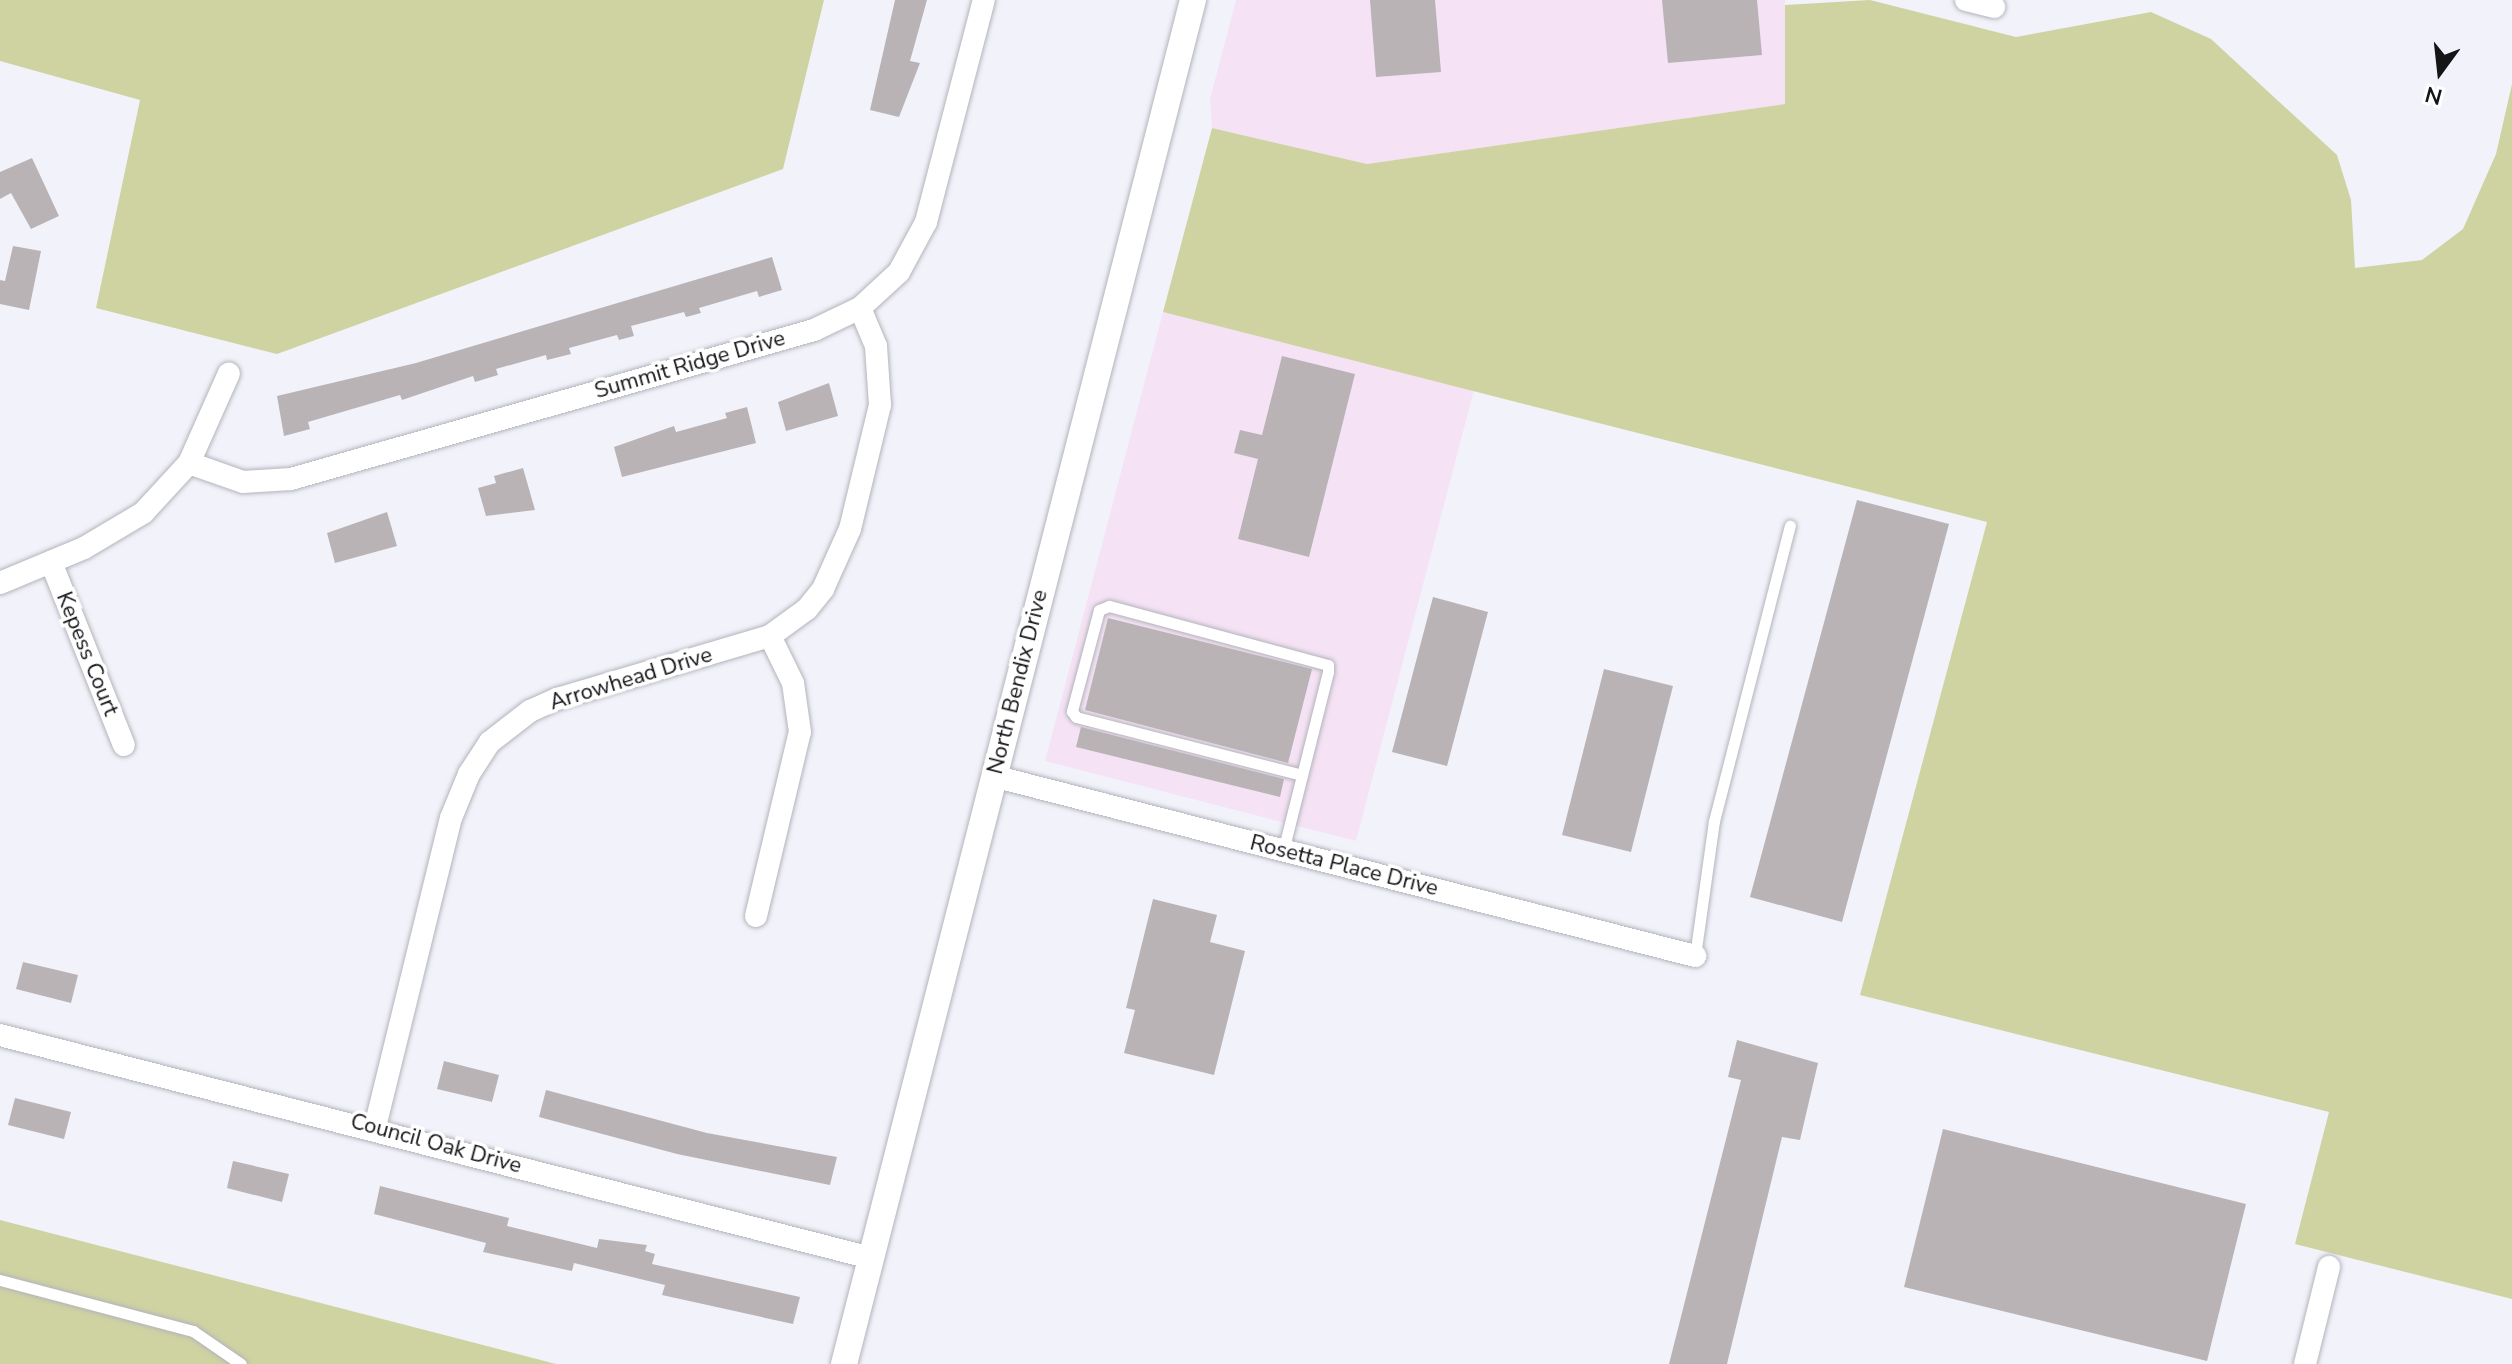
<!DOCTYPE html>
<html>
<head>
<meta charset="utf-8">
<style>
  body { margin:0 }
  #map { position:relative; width:2512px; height:1364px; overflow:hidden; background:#f2f3fa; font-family:"Nunito Sans",sans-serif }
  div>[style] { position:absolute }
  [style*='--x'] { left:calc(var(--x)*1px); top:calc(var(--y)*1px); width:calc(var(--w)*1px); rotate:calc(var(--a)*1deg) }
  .commercial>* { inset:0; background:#f5e3f5 }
  .green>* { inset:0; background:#cfd3a2 }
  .building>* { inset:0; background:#bab3b6 }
  .roads { filter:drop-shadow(0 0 2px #b3b4bb) drop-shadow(0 0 2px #b3b4bb) }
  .service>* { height:11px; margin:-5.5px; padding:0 5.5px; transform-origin:5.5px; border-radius:5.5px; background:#fff }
  .minor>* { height:22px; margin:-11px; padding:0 11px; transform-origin:11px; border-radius:11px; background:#fff }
  .tertiary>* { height:26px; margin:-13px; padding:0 13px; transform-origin:13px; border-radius:13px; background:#fff }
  span { translate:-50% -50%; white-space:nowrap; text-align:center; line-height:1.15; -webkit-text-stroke:7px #fff; paint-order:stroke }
  .street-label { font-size:22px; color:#151518 }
  .north { position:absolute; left:2400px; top:32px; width:80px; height:80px; -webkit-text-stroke:6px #fff; paint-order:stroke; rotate:195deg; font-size:22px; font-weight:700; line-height:32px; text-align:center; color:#151518 }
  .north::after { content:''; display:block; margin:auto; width:28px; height:36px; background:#151518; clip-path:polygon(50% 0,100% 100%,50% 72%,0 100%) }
</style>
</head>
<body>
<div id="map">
  <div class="commercial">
    <i style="clip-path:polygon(1236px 0,1785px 0,1785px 104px,1367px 164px,1212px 128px,1210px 99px)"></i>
    <i style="clip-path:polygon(1163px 312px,1474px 390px,1356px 841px,1045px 761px)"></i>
  </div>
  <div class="green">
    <i style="clip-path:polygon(0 0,824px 0,783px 169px,277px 354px,96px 308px,140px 100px,0 61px)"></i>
    <i style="clip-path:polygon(1870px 0,2016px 37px,2151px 12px,2211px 39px,2337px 155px,2351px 200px,2355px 268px,2422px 260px,2463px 229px,2496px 154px,2512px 84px,2512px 1299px,2295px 1244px,2329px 1112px,1860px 995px,1987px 522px,1163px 312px,1212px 128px,1367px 164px,1785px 104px,1785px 5px)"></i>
    <i style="clip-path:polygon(0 1220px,556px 1364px,0 1364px)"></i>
  </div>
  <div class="building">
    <i style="clip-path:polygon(895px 0,927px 0,910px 61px,920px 63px,899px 117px,870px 110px)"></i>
    <i style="clip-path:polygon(1370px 0,1435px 0,1441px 72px,1376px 77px)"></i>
    <i style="clip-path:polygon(1662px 0,1757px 0,1762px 55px,1668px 63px)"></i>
    <i style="clip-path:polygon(32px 158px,59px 216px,31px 229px,11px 193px,0 199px,0 172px)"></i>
    <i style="clip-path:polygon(13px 246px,41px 251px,29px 310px,0 304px,0 280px,5px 281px)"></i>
    <i style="clip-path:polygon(772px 257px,782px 290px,759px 297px,757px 291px,699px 308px,701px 313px,686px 317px,684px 312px,631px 326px,634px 336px,619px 340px,617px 335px,569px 348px,571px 354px,547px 360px,546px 355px,496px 369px,498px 375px,475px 382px,473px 376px,402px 400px,400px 395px,308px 422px,310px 429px,284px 436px,277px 396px,416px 363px)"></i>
    <i style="clip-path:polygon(1282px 356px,1355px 374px,1309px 557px,1238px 539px,1258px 459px,1234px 453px,1240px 430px,1262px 435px)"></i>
    <i style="clip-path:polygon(829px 383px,838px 416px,786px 431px,778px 402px)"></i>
    <i style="clip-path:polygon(747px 407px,756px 443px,622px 477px,614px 447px,674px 426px,676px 432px,727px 418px,725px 413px)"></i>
    <i style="clip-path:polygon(523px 468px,535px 510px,486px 516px,478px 488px,496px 483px,494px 476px)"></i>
    <i style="clip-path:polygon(1857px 500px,1949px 524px,1842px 922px,1750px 897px)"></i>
    <i style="clip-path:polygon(387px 512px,397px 546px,335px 563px,327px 533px)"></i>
    <i style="clip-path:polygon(1433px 597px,1488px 612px,1447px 766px,1392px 752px)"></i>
    <i style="clip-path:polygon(1108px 618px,1312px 669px,1288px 763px,1085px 710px)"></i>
    <i style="clip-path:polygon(1604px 669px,1673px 686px,1631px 852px,1562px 835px)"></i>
    <i style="clip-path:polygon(1081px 727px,1284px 779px,1280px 797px,1076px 747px)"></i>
    <i style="clip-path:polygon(1153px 899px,1217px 915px,1210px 942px,1245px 951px,1214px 1075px,1124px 1053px,1135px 1010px,1126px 1008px)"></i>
    <i style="clip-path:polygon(23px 962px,78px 975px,71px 1003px,16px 989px)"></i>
    <i style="clip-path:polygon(1737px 1040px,1818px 1063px,1800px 1140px,1782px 1137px,1727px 1364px,1669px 1364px,1741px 1080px,1728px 1077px)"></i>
    <i style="clip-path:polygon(444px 1061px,499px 1075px,492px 1102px,437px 1089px)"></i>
    <i style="clip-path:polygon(546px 1090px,707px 1133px,837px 1157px,830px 1185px,677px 1154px,539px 1117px)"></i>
    <i style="clip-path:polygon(15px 1098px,71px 1112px,64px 1139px,8px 1125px)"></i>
    <i style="clip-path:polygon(1943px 1129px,2246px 1204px,2207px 1361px,1904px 1287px)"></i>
    <i style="clip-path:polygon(233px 1161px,289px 1174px,282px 1202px,227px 1188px)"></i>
    <i style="clip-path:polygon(380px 1186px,509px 1218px,507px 1226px,597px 1248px,599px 1239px,647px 1245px,645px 1251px,655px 1254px,652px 1264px,800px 1297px,793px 1324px,662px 1295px,665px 1285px,574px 1263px,572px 1271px,483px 1252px,486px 1243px,374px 1214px)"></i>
  </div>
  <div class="roads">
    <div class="service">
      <i style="--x:1283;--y:851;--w:185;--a:-75.9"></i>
      <i style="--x:1328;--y:672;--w:7;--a:-90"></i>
      <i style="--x:1328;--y:665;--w:227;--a:-164.9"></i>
      <i style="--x:1109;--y:606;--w:11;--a:158"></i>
      <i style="--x:1099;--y:610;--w:105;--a:105"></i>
      <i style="--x:1072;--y:711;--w:7;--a:56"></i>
      <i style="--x:1076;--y:717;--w:233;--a:14.4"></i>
      <i style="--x:1695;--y:956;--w:136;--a:-82"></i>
      <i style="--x:1714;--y:821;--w:305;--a:-75.6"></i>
      <i style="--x:0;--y:1280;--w:200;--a:14.8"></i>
      <i style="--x:193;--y:1331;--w:58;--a:34.5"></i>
    </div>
    <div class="minor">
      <i style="--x:1966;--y:0;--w:29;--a:14"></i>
      <i style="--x:189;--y:463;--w:57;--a:19.4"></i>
      <i style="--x:243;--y:482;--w:48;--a:-3.6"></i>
      <i style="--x:291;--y:479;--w:544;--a:-15.9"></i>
      <i style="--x:814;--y:330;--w:51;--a:-25.6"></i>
      <i style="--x:860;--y:308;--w:53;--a:-42.7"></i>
      <i style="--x:899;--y:272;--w:57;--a:-61.6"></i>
      <i style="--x:926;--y:222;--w:229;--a:-75.4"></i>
      <i style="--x:51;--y:562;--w:197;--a:68.3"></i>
      <i style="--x:0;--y:583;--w:91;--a:-22.6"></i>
      <i style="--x:84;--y:548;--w:69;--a:-30.7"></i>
      <i style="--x:143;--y:513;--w:68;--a:-47.4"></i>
      <i style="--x:189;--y:463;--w:98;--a:-66"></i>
      <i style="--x:993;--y:776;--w:725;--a:14.38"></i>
      <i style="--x:756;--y:916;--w:189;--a:-76.6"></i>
      <i style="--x:800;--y:732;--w:49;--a:-98.1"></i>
      <i style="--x:793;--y:683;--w:52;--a:-116.1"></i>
      <i style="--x:0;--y:1035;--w:899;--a:14.36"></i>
      <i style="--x:375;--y:1127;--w:318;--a:-76.2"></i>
      <i style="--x:451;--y:818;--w:48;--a:-67.8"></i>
      <i style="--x:469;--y:774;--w:38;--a:-57"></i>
      <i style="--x:490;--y:742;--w:51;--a:-37.8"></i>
      <i style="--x:530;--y:711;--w:30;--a:-24"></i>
      <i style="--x:557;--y:699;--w:222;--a:-16.5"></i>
      <i style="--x:770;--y:636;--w:46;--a:-36.1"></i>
      <i style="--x:807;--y:609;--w:26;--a:-51"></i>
      <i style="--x:823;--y:589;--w:66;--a:-65.8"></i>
      <i style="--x:850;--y:529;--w:128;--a:-76.4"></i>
      <i style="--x:880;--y:405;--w:59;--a:-93.9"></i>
      <i style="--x:876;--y:346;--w:41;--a:-112.8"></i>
      <i style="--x:2305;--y:1364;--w:100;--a:-76.1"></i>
    </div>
    <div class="tertiary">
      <i style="--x:844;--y:1364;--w:1408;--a:-75.65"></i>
    </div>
  </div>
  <div class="street-label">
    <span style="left:690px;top:365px;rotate:-16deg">Summit Ridge Drive</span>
    <span style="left:87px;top:654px;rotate:68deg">Kepess Court</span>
    <span style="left:631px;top:679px;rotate:-17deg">Arrowhead Drive</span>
    <span style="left:1018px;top:682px;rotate:-76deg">North Bendix Drive</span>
    <span style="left:1344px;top:866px;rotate:14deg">Rosetta Place Drive</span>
    <span style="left:436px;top:1144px;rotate:15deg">Council Oak Drive</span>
  </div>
  <div class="north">N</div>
</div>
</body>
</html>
